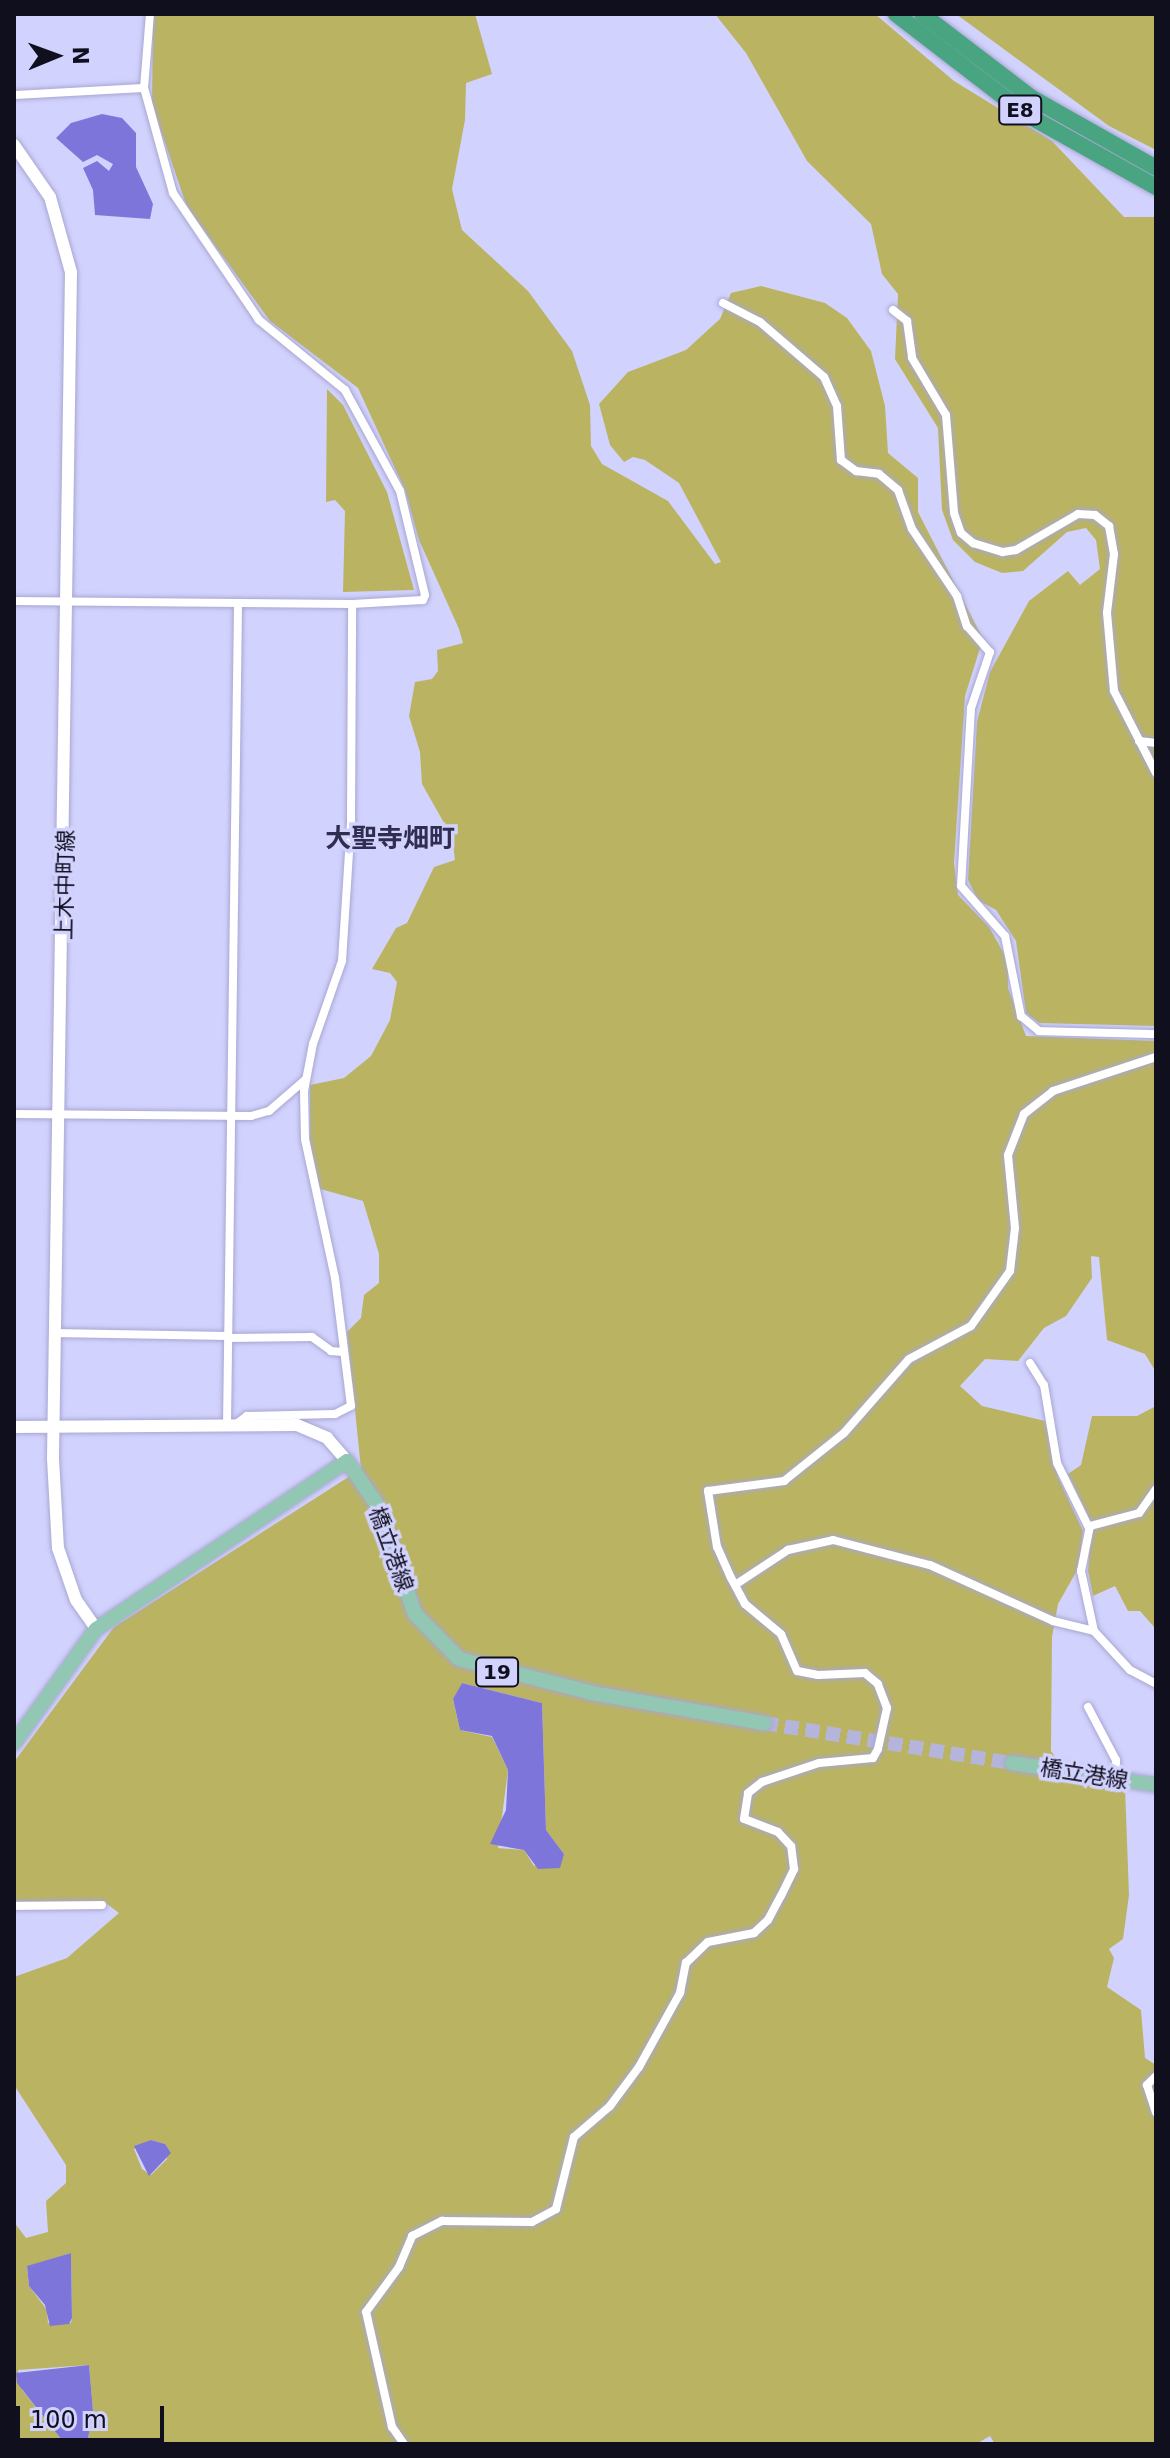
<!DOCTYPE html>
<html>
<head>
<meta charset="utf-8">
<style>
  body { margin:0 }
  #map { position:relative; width:1170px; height:2458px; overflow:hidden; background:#d2d2fe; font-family:"DejaVu Sans","Noto Sans JP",sans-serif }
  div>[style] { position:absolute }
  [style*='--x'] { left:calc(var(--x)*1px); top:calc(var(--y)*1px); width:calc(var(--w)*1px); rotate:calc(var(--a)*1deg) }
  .green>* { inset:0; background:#bab462 }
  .water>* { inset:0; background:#7e75da }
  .primary-tunnel>* { height:14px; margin-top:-7px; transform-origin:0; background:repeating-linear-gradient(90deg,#b5b5dc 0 14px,transparent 0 21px) }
  .roads { filter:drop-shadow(0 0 2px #a8a7d1) drop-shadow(0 0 2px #a8a7d1) }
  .street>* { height:8px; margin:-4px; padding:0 4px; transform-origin:4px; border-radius:4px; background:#fff }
  .secondary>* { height:12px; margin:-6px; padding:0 6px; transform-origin:6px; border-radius:6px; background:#fff }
  .primary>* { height:14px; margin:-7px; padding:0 7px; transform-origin:7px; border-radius:7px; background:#92c8b3 }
  .highway>* { height:16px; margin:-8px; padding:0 8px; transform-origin:8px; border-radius:8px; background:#49a481 }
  span { translate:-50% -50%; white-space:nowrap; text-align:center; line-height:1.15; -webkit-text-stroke:7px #d2d2fe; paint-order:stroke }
  .shield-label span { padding:2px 6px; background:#d2d2fe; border:2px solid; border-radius:6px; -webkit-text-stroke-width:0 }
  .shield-label { font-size:20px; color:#100f1e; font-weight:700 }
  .street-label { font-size:22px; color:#100f1e }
  .quarter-label { font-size:26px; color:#302d50; font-weight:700 }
  .frame { position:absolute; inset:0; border:16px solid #100f1e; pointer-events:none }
  .north { position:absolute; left:16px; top:16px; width:80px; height:80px; -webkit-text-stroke:6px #d2d2fe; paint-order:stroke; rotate:89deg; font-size:22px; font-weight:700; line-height:32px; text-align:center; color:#100f1e }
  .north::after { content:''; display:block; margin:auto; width:28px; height:36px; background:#100f1e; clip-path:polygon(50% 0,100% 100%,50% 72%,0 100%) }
  .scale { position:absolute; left:16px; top:2406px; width:148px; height:36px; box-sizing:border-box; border:4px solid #100f1e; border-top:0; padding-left:10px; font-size:24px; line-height:28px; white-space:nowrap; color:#100f1e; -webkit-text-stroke:6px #d2d2fe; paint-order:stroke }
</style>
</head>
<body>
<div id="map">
  <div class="green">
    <i style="clip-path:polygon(evenodd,153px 14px,475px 14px,492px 74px,466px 83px,465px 120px,452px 189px,462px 230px,528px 291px,572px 351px,590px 405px,591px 446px,602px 464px,668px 501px,715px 564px,721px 562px,679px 483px,645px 460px,633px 457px,624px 462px,610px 445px,599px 404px,628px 372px,686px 350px,720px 319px,731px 293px,761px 286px,825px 303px,847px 318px,871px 351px,885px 406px,888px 453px,918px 478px,918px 512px,983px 639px,965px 696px,954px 863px,958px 895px,989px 927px,1008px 961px,1008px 988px,1026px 1036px,1156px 1041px,1156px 1372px,1145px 1354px,1107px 1340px,1099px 1257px,1091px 1256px,1092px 1278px,1066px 1316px,1044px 1328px,1018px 1361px,985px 1359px,960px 1386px,982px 1406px,1045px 1421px,1058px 1477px,1083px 1531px,1079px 1567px,1058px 1604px,1052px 1637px,1051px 1751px,1070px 1778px,1125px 1787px,1129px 1895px,1123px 1939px,1109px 1949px,1114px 1958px,1107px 1987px,1141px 2010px,1145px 2058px,1156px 2065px,1156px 2444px,995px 2444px,990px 2436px,976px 2444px,87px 2444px,93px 2411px,89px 2365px,18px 2370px,22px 2390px,65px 2444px,14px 2444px,14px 2222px,26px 2238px,48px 2232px,46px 2201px,66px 2183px,66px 2165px,14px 2085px,14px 1977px,67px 1958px,119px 1913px,103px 1901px,14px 1901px,14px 1762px,114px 1627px,361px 1469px,347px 1332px,361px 1318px,364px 1295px,379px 1283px,379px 1254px,363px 1201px,317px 1188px,310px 1140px,310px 1085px,344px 1078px,371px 1056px,390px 1020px,397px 982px,390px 973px,372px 969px,396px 928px,407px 923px,434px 867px,455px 860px,452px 837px,422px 784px,420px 752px,409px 716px,415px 682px,432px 679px,438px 671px,437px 650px,463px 643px,459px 629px,419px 540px,405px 490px,358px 388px,270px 321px,187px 207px,152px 105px,153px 14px,462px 1683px,542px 1703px,546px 1830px,564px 1854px,534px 1866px,524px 1850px,498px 1848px,508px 1770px,492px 1737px,460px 1730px,453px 1700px,462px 1683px,153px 14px,151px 2140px,165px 2144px,167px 2159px,151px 2175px,142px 2169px,134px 2149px,151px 2140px,153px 14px,71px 2253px,72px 2318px,71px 2323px,48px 2323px,47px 2310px,29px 2286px,27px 2267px,71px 2253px)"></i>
    <i style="clip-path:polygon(715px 14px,875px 14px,954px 81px,1052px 141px,1124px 217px,1156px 217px,1156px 1026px,1039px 1023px,1026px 1013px,1016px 941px,996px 910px,978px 900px,968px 880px,977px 722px,990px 672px,1029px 601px,1068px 571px,1080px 585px,1100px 569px,1096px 540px,1086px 528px,1067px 532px,1023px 571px,1002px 573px,975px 562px,953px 540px,942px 510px,938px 428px,895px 359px,898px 294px,882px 274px,871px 224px,807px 161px,746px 53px)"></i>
    <i style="clip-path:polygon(956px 14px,1156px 14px,1156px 150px,1109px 126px)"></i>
    <i style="clip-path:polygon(327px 389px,343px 405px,387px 492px,414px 590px,343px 592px,345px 511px,335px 500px,326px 502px)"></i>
    <i style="clip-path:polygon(1156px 1406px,1156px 1626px,1154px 1627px,1140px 1611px,1128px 1611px,1115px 1586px,1093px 1596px,1088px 1571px,1091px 1522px,1068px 1474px,1081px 1465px,1092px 1416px,1137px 1416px)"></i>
  </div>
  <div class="water">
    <i style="clip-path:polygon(102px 114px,122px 118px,136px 133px,136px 167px,153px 204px,150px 219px,95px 215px,93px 190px,83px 168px,97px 161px,109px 171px,113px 164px,97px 155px,83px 162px,56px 138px,71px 123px)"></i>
    <i style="clip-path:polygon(462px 1683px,542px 1703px,546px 1830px,564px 1854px,560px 1868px,538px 1869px,524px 1850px,490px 1844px,506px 1810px,508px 1770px,492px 1736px,460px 1730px,453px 1699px)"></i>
    <i style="clip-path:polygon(151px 2140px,165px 2144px,171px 2153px,149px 2176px,134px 2146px)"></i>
    <i style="clip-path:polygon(71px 2253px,72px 2318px,69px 2324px,50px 2326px,45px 2305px,29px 2286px,27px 2266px)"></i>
    <i style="clip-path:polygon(89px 2365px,93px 2411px,87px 2444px,65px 2444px,17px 2383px,16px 2373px)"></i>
  </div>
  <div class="primary-tunnel">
    <i style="--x:764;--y:1723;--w:251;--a:9.2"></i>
  </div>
  <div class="roads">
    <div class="street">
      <i style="--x:14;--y:95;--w:130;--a:-3.1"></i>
      <i style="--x:723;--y:303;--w:42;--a:27.2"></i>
      <i style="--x:760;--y:322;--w:84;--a:40.7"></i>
      <i style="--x:824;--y:377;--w:32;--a:66"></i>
      <i style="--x:837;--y:406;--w:54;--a:85.8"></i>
      <i style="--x:841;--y:460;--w:19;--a:36"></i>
      <i style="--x:856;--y:471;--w:23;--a:7"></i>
      <i style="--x:879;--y:474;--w:25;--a:40"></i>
      <i style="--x:898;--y:490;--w:41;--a:70.3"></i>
      <i style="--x:912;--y:529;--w:81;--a:56.1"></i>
      <i style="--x:957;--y:596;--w:32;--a:72"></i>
      <i style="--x:967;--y:626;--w:35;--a:49"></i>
      <i style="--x:990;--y:652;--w:59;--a:108.7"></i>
      <i style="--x:971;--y:708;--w:178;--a:93.2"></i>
      <i style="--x:961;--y:886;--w:67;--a:48.7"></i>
      <i style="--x:1005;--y:936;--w:82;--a:78.7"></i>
      <i style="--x:1021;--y:1016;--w:23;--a:40"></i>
      <i style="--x:1039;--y:1031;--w:117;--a:1.5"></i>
      <i style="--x:893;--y:310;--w:18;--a:38"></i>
      <i style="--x:907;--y:321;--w:37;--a:82"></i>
      <i style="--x:912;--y:358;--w:66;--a:59.2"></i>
      <i style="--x:946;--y:415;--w:98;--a:85.3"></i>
      <i style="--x:954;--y:513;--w:21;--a:71"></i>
      <i style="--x:961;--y:533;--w:16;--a:40"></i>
      <i style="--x:973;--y:543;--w:31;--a:17"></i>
      <i style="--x:1003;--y:552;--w:13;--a:-9"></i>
      <i style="--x:1016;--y:550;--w:72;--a:-30.1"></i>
      <i style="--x:1078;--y:514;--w:17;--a:3"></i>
      <i style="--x:1095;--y:515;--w:18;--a:38"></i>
      <i style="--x:1109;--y:526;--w:28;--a:80"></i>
      <i style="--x:1114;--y:554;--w:59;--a:96.8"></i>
      <i style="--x:1107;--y:613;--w:78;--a:84.9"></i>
      <i style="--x:1114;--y:691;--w:92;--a:62.9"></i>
      <i style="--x:14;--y:601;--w:338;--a:0.5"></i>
      <i style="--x:352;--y:604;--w:71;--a:-3.2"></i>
      <i style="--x:423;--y:600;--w:5;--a:-68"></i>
      <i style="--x:425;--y:595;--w:107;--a:-103.5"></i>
      <i style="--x:400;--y:491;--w:115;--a:-118.6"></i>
      <i style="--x:345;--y:390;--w:111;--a:-140.9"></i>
      <i style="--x:259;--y:320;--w:153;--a:-124.1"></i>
      <i style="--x:173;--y:193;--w:109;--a:-105.4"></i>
      <i style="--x:144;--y:88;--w:74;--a:-85.4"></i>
      <i style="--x:1139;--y:741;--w:17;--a:7"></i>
      <i style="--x:14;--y:1114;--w:237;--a:0.5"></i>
      <i style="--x:251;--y:1116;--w:19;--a:-16"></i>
      <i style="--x:269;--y:1111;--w:49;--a:-40.9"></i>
      <i style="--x:54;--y:1333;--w:174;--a:1"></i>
      <i style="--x:228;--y:1338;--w:84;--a:-0.7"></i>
      <i style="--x:312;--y:1337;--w:24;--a:36"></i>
      <i style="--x:331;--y:1351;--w:12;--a:5"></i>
      <i style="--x:1030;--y:1363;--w:26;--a:58"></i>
      <i style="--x:1044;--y:1385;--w:79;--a:80.5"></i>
      <i style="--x:1057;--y:1463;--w:72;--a:63.8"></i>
      <i style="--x:227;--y:1425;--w:820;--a:-89.23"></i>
      <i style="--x:235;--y:1425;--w:15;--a:-37"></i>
      <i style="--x:247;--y:1416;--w:88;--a:-1.3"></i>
      <i style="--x:335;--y:1414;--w:18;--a:-27"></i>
      <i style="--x:351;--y:1406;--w:129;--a:-97.1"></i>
      <i style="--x:335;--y:1278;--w:142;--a:-102.2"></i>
      <i style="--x:305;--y:1139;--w:48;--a:-91.2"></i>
      <i style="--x:304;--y:1091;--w:48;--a:-79.2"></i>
      <i style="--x:313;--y:1044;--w:88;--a:-70.7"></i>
      <i style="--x:342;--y:961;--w:140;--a:-86.3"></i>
      <i style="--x:351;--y:821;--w:217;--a:-89.7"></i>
      <i style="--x:1156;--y:1489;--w:29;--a:125"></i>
      <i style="--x:1139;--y:1513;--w:51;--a:165.1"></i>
      <i style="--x:1090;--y:1526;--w:46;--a:101.3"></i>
      <i style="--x:1081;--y:1571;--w:61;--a:77.8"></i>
      <i style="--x:1094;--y:1631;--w:53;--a:47.3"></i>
      <i style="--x:1130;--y:1670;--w:30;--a:28"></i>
      <i style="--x:735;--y:1585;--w:64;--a:-33.4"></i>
      <i style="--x:788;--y:1550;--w:46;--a:-12.5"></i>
      <i style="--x:833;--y:1540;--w:100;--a:14.5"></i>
      <i style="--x:930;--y:1565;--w:135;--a:24.5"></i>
      <i style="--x:1053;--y:1621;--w:42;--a:13.7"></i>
      <i style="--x:1088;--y:1707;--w:60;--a:62.2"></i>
      <i style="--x:1116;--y:1760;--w:19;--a:90"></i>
      <i style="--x:14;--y:1906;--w:88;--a:-0.7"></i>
      <i style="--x:1156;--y:2076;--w:13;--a:135"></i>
      <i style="--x:1147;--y:2085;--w:29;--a:72"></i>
      <i style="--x:404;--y:2444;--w:21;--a:-125"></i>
      <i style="--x:392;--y:2427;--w:118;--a:-102.7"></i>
      <i style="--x:366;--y:2312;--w:56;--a:-53.7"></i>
      <i style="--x:399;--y:2267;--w:34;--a:-67"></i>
      <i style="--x:412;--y:2236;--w:34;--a:-27"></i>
      <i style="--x:442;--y:2221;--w:90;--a:0.6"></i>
      <i style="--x:532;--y:2222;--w:27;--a:-28"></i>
      <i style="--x:556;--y:2209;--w:74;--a:-76"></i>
      <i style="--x:574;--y:2137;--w:48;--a:-40.7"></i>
      <i style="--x:610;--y:2106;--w:49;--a:-53.4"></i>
      <i style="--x:639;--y:2067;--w:85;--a:-61"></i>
      <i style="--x:680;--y:1993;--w:31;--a:-79"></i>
      <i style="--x:686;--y:1963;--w:30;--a:-44"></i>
      <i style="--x:708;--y:1942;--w:47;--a:-11.1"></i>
      <i style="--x:754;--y:1933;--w:19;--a:-43"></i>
      <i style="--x:768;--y:1920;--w:27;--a:-62"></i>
      <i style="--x:781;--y:1896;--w:30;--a:-64"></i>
      <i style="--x:794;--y:1869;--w:23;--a:-97"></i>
      <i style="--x:791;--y:1846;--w:19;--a:-133"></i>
      <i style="--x:778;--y:1832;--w:36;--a:-159"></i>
      <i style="--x:744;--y:1819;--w:26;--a:-81"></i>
      <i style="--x:748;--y:1793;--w:18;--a:-38"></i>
      <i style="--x:762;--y:1782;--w:60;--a:-18.4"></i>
      <i style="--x:819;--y:1763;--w:54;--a:-5.3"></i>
      <i style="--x:873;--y:1758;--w:10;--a:-61"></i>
      <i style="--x:878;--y:1749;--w:42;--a:-77.6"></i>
      <i style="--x:887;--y:1708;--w:26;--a:-111"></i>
      <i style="--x:878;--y:1684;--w:17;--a:-140"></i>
      <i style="--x:865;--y:1673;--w:47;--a:177.6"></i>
      <i style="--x:818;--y:1675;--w:21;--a:-169"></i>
      <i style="--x:797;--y:1671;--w:40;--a:-113.4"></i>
      <i style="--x:781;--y:1634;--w:47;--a:-140.2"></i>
      <i style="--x:745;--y:1604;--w:30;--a:-118"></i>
      <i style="--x:731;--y:1578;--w:34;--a:-114"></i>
      <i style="--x:717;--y:1547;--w:57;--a:-99.1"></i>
      <i style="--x:708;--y:1491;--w:77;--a:-7.5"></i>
      <i style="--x:784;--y:1481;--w:77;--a:-38.7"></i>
      <i style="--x:844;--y:1433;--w:98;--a:-48.7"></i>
      <i style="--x:909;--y:1359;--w:70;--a:-28"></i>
      <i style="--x:971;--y:1326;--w:67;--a:-54.7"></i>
      <i style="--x:1010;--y:1271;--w:43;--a:-83.4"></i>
      <i style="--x:1015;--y:1228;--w:73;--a:-95.5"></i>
      <i style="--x:1008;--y:1155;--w:44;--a:-68.7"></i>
      <i style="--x:1024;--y:1114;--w:37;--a:-38"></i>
      <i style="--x:1053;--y:1091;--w:108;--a:-18.3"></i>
    </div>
    <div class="secondary">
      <i style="--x:14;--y:145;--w:63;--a:55.3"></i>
      <i style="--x:50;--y:197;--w:78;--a:74.4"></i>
      <i style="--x:71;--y:272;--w:1187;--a:90.87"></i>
      <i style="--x:53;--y:1459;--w:89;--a:86.8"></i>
      <i style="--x:58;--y:1548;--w:55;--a:70.9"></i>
      <i style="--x:76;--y:1600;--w:35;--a:55"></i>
      <i style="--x:14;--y:1427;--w:283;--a:-0.4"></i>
      <i style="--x:297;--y:1425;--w:33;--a:23"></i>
      <i style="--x:327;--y:1438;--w:30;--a:49"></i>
    </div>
    <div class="primary">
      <i style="--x:14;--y:1743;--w:140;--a:-54.3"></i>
      <i style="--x:96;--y:1629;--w:302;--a:-33.8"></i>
      <i style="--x:347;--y:1461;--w:51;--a:55.4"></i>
      <i style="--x:376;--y:1503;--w:118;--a:70.6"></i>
      <i style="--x:415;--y:1614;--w:63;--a:45.6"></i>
      <i style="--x:459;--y:1659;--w:137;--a:14.3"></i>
      <i style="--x:592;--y:1693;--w:175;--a:9.9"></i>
      <i style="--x:1012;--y:1763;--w:146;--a:8.7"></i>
    </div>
    <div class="highway">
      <i style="--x:896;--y:14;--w:165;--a:37.6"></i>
      <i style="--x:1027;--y:115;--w:148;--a:29.2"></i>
      <i style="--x:922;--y:14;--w:138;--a:37.4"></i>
      <i style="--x:1032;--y:98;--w:142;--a:29.4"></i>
    </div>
  </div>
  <div class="shield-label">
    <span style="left:1020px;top:110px">E8</span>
    <span style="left:497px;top:1672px">19</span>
  </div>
  <div class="street-label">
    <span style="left:65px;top:885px;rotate:-89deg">上木中町線</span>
    <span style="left:391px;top:1549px;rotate:70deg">橋立港線</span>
    <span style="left:1084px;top:1774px;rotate:9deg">橋立港線</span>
  </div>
  <div class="quarter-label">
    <span style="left:390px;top:839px">大聖寺畑町</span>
  </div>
  <div class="frame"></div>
  <div class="north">N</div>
  <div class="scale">100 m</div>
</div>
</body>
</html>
